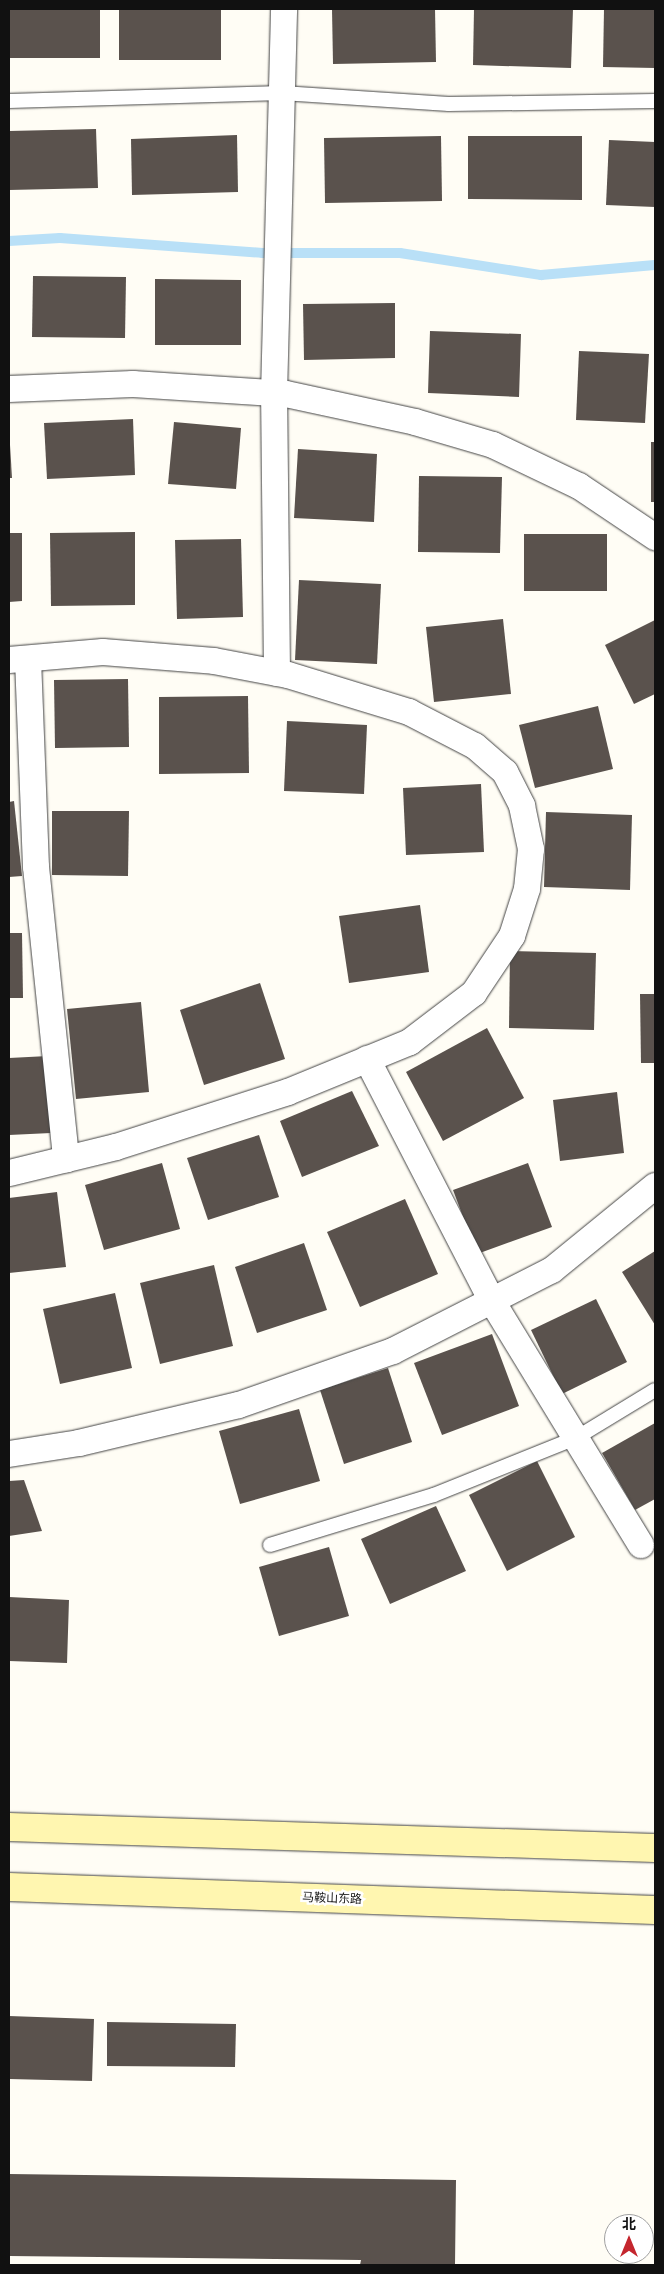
<!DOCTYPE html>
<html>
<head>
<meta charset="utf-8">
<style>
  body { margin:0 }
  #map { position:relative; width:664px; height:2274px; overflow:hidden; background:#fffdf5; font-family:Bitter,"Noto Sans SC",serif }
  div>[style] { position:absolute }
  [style*='--x'] { left:calc(var(--x)*1px); top:calc(var(--y)*1px); width:calc(var(--w)*1px); rotate:calc(var(--a)*1deg) }
  .stream>* { height:10px; margin:-5px; padding:0 5px; transform-origin:5px; border-radius:5px; background:#b9e0f7 }
  .building>* { inset:0; background:#5a524d }
  .roads { filter:drop-shadow(0 0 1px #444) drop-shadow(0 0 1px #444) }
  .service>* { height:14px; margin:-7px; padding:0 7px; transform-origin:7px; border-radius:7px; background:#fff }
  .minor>* { height:26px; margin:-13px; padding:0 13px; transform-origin:13px; border-radius:13px; background:#fff }
  .secondary>* { height:28px; margin:-14px; padding:0 14px; transform-origin:14px; border-radius:14px; background:#fff6b0 }
  span { translate:-50% -50%; white-space:nowrap; text-align:center; line-height:1.15; -webkit-text-stroke:5px #fff; paint-order:stroke }
  .street-label { font-size:12px; color:#111 }
  .frame { position:absolute; inset:0; border:10px solid #111; pointer-events:none }
  .north { position:absolute; left:604px; top:2214px; width:50px; height:50px; box-sizing:border-box; background:#fff; border:1px solid #a0a0a0; border-radius:50%; rotate:0deg; font-size:14px; font-weight:700; line-height:20px; text-align:center; color:#111 }
  .north::after { content:''; display:block; margin:auto; width:18px; height:22px; background:#c4262e; clip-path:polygon(50% 0,100% 100%,50% 72%,0 100%) }
</style>
</head>
<body>
<div id="map">
  <div class="stream">
    <i style="--x:9;--y:241;--w:51;--a:-3.4"></i>
    <i style="--x:60;--y:238;--w:203;--a:4.2"></i>
    <i style="--x:262;--y:253;--w:138;--a:0"></i>
    <i style="--x:400;--y:253;--w:143;--a:8.9"></i>
    <i style="--x:541;--y:275;--w:114;--a:-5"></i>
  </div>
  <div class="building">
    <i style="clip-path:polygon(9px 9px,100px 9px,100px 58px,9px 58px)"></i>
    <i style="clip-path:polygon(119px 9px,221px 9px,221px 60px,119px 60px)"></i>
    <i style="clip-path:polygon(332px 9px,435px 9px,436px 62px,333px 64px)"></i>
    <i style="clip-path:polygon(474px 9px,573px 9px,571px 68px,473px 65px)"></i>
    <i style="clip-path:polygon(604px 9px,655px 9px,655px 68px,603px 67px)"></i>
    <i style="clip-path:polygon(96px 129px,98px 188px,9px 190px,9px 131px)"></i>
    <i style="clip-path:polygon(237px 135px,238px 192px,132px 195px,131px 139px)"></i>
    <i style="clip-path:polygon(441px 136px,442px 201px,325px 203px,324px 138px)"></i>
    <i style="clip-path:polygon(468px 136px,582px 136px,582px 200px,468px 199px)"></i>
    <i style="clip-path:polygon(609px 140px,655px 142px,655px 207px,606px 205px)"></i>
    <i style="clip-path:polygon(33px 276px,126px 277px,125px 338px,32px 337px)"></i>
    <i style="clip-path:polygon(155px 279px,241px 280px,241px 345px,155px 345px)"></i>
    <i style="clip-path:polygon(395px 303px,395px 358px,304px 360px,303px 304px)"></i>
    <i style="clip-path:polygon(430px 331px,521px 334px,519px 397px,428px 393px)"></i>
    <i style="clip-path:polygon(579px 351px,649px 354px,645px 423px,576px 420px)"></i>
    <i style="clip-path:polygon(133px 419px,135px 475px,47px 479px,44px 423px)"></i>
    <i style="clip-path:polygon(174px 422px,241px 428px,236px 489px,168px 484px)"></i>
    <i style="clip-path:polygon(9px 428px,12px 478px,9px 478px)"></i>
    <i style="clip-path:polygon(651px 442px,655px 442px,655px 502px,651px 502px)"></i>
    <i style="clip-path:polygon(298px 449px,377px 454px,374px 522px,294px 518px)"></i>
    <i style="clip-path:polygon(419px 476px,502px 477px,500px 553px,418px 552px)"></i>
    <i style="clip-path:polygon(135px 532px,135px 605px,51px 606px,50px 533px)"></i>
    <i style="clip-path:polygon(9px 533px,22px 533px,22px 601px,9px 602px)"></i>
    <i style="clip-path:polygon(524px 534px,607px 534px,607px 591px,524px 591px)"></i>
    <i style="clip-path:polygon(241px 539px,243px 617px,177px 619px,175px 540px)"></i>
    <i style="clip-path:polygon(299px 580px,381px 584px,377px 664px,295px 660px)"></i>
    <i style="clip-path:polygon(503px 619px,511px 694px,434px 702px,426px 627px)"></i>
    <i style="clip-path:polygon(655px 620px,655px 694px,634px 704px,605px 645px)"></i>
    <i style="clip-path:polygon(128px 679px,129px 747px,55px 748px,54px 680px)"></i>
    <i style="clip-path:polygon(248px 696px,249px 773px,159px 774px,159px 697px)"></i>
    <i style="clip-path:polygon(598px 706px,613px 769px,535px 788px,519px 725px)"></i>
    <i style="clip-path:polygon(287px 721px,367px 725px,364px 794px,284px 791px)"></i>
    <i style="clip-path:polygon(481px 784px,484px 852px,406px 855px,403px 788px)"></i>
    <i style="clip-path:polygon(14px 801px,22px 876px,9px 877px,9px 802px)"></i>
    <i style="clip-path:polygon(52px 811px,129px 811px,128px 876px,52px 875px)"></i>
    <i style="clip-path:polygon(546px 812px,632px 815px,630px 890px,544px 887px)"></i>
    <i style="clip-path:polygon(420px 905px,429px 972px,349px 983px,339px 916px)"></i>
    <i style="clip-path:polygon(9px 933px,22px 933px,23px 998px,9px 998px)"></i>
    <i style="clip-path:polygon(510px 951px,596px 953px,594px 1030px,509px 1028px)"></i>
    <i style="clip-path:polygon(260px 983px,285px 1059px,204px 1085px,180px 1010px)"></i>
    <i style="clip-path:polygon(640px 994px,655px 994px,655px 1063px,641px 1063px)"></i>
    <i style="clip-path:polygon(141px 1002px,149px 1092px,76px 1099px,67px 1009px)"></i>
    <i style="clip-path:polygon(487px 1028px,524px 1098px,443px 1141px,406px 1072px)"></i>
    <i style="clip-path:polygon(48px 1056px,51px 1133px,9px 1135px,9px 1058px)"></i>
    <i style="clip-path:polygon(352px 1091px,379px 1146px,302px 1177px,280px 1121px)"></i>
    <i style="clip-path:polygon(617px 1092px,624px 1153px,560px 1161px,553px 1100px)"></i>
    <i style="clip-path:polygon(259px 1135px,279px 1197px,208px 1220px,187px 1158px)"></i>
    <i style="clip-path:polygon(162px 1163px,180px 1229px,104px 1250px,85px 1185px)"></i>
    <i style="clip-path:polygon(528px 1163px,552px 1227px,477px 1254px,453px 1190px)"></i>
    <i style="clip-path:polygon(57px 1192px,66px 1267px,9px 1273px,9px 1198px)"></i>
    <i style="clip-path:polygon(405px 1199px,438px 1274px,360px 1307px,327px 1232px)"></i>
    <i style="clip-path:polygon(304px 1243px,327px 1310px,257px 1333px,235px 1267px)"></i>
    <i style="clip-path:polygon(655px 1251px,655px 1325px,622px 1272px)"></i>
    <i style="clip-path:polygon(214px 1265px,233px 1346px,160px 1364px,140px 1283px)"></i>
    <i style="clip-path:polygon(115px 1293px,132px 1368px,60px 1384px,43px 1309px)"></i>
    <i style="clip-path:polygon(596px 1299px,627px 1362px,562px 1394px,531px 1330px)"></i>
    <i style="clip-path:polygon(492px 1334px,519px 1406px,442px 1435px,414px 1363px)"></i>
    <i style="clip-path:polygon(388px 1368px,412px 1442px,344px 1464px,320px 1390px)"></i>
    <i style="clip-path:polygon(299px 1409px,320px 1481px,240px 1504px,219px 1431px)"></i>
    <i style="clip-path:polygon(655px 1423px,655px 1499px,635px 1510px,602px 1453px)"></i>
    <i style="clip-path:polygon(537px 1461px,575px 1537px,507px 1571px,469px 1495px)"></i>
    <i style="clip-path:polygon(24px 1480px,42px 1531px,9px 1536px,9px 1481px)"></i>
    <i style="clip-path:polygon(436px 1506px,466px 1571px,390px 1604px,361px 1539px)"></i>
    <i style="clip-path:polygon(329px 1547px,349px 1616px,279px 1636px,259px 1567px)"></i>
    <i style="clip-path:polygon(9px 1597px,69px 1600px,67px 1663px,9px 1661px)"></i>
    <i style="clip-path:polygon(9px 2016px,94px 2019px,92px 2081px,9px 2079px)"></i>
    <i style="clip-path:polygon(107px 2022px,236px 2024px,235px 2067px,107px 2066px)"></i>
    <i style="clip-path:polygon(9px 2174px,456px 2180px,455px 2265px,360px 2265px,361px 2260px,9px 2256px)"></i>
  </div>
  <div class="roads">
    <div class="service">
      <i style="--x:9;--y:101;--w:273;--a:-1.7"></i>
      <i style="--x:282;--y:93;--w:167;--a:3.8"></i>
      <i style="--x:449;--y:104;--w:206;--a:-0.8"></i>
      <i style="--x:270;--y:1545;--w:171;--a:-17"></i>
      <i style="--x:434;--y:1495;--w:153;--a:-21.9"></i>
      <i style="--x:576;--y:1438;--w:92;--a:-31.3"></i>
    </div>
    <div class="minor">
      <i style="--x:9;--y:389;--w:124;--a:-2.3"></i>
      <i style="--x:133;--y:384;--w:153;--a:3.7"></i>
      <i style="--x:286;--y:394;--w:132;--a:12.2"></i>
      <i style="--x:415;--y:422;--w:81;--a:16.4"></i>
      <i style="--x:493;--y:445;--w:95;--a:25.5"></i>
      <i style="--x:579;--y:486;--w:92;--a:33.9"></i>
      <i style="--x:28;--y:659;--w:208;--a:87.8"></i>
      <i style="--x:36;--y:867;--w:294;--a:84.1"></i>
      <i style="--x:9;--y:660;--w:94;--a:-4.9"></i>
      <i style="--x:103;--y:652;--w:111;--a:4.6"></i>
      <i style="--x:214;--y:661;--w:75;--a:10.7"></i>
      <i style="--x:288;--y:675;--w:127;--a:17"></i>
      <i style="--x:409;--y:712;--w:74;--a:27.3"></i>
      <i style="--x:475;--y:746;--w:40;--a:41"></i>
      <i style="--x:505;--y:772;--w:38;--a:63"></i>
      <i style="--x:522;--y:806;--w:44;--a:78.2"></i>
      <i style="--x:531;--y:849;--w:40;--a:95.7"></i>
      <i style="--x:527;--y:889;--w:49;--a:107.7"></i>
      <i style="--x:512;--y:936;--w:69;--a:123.7"></i>
      <i style="--x:474;--y:993;--w:81;--a:142.6"></i>
      <i style="--x:410;--y:1042;--w:132;--a:157.7"></i>
      <i style="--x:288;--y:1092;--w:181;--a:162.3"></i>
      <i style="--x:116;--y:1147;--w:110;--a:166.3"></i>
      <i style="--x:277;--y:673;--w:279;--a:-90.6"></i>
      <i style="--x:274;--y:394;--w:385;--a:-88.5"></i>
      <i style="--x:367;--y:1059;--w:272;--a:62.7"></i>
      <i style="--x:492;--y:1301;--w:286;--a:58.6"></i>
      <i style="--x:9;--y:1454;--w:71;--a:-8.9"></i>
      <i style="--x:79;--y:1443;--w:164;--a:-13.4"></i>
      <i style="--x:239;--y:1405;--w:163;--a:-19.3"></i>
      <i style="--x:393;--y:1351;--w:178;--a:-27"></i>
      <i style="--x:552;--y:1270;--w:133;--a:-39.2"></i>
    </div>
    <div class="secondary">
      <i style="--x:9;--y:1827;--w:646;--a:1.86"></i>
      <i style="--x:9;--y:1887;--w:646;--a:2.04"></i>
    </div>
  </div>
  <div class="street-label">
    <span style="left:332px;top:1899px;rotate:2deg">马鞍山东路</span>
  </div>
  <div class="frame"></div>
  <div class="north">北</div>
</div>
</body>
</html>
